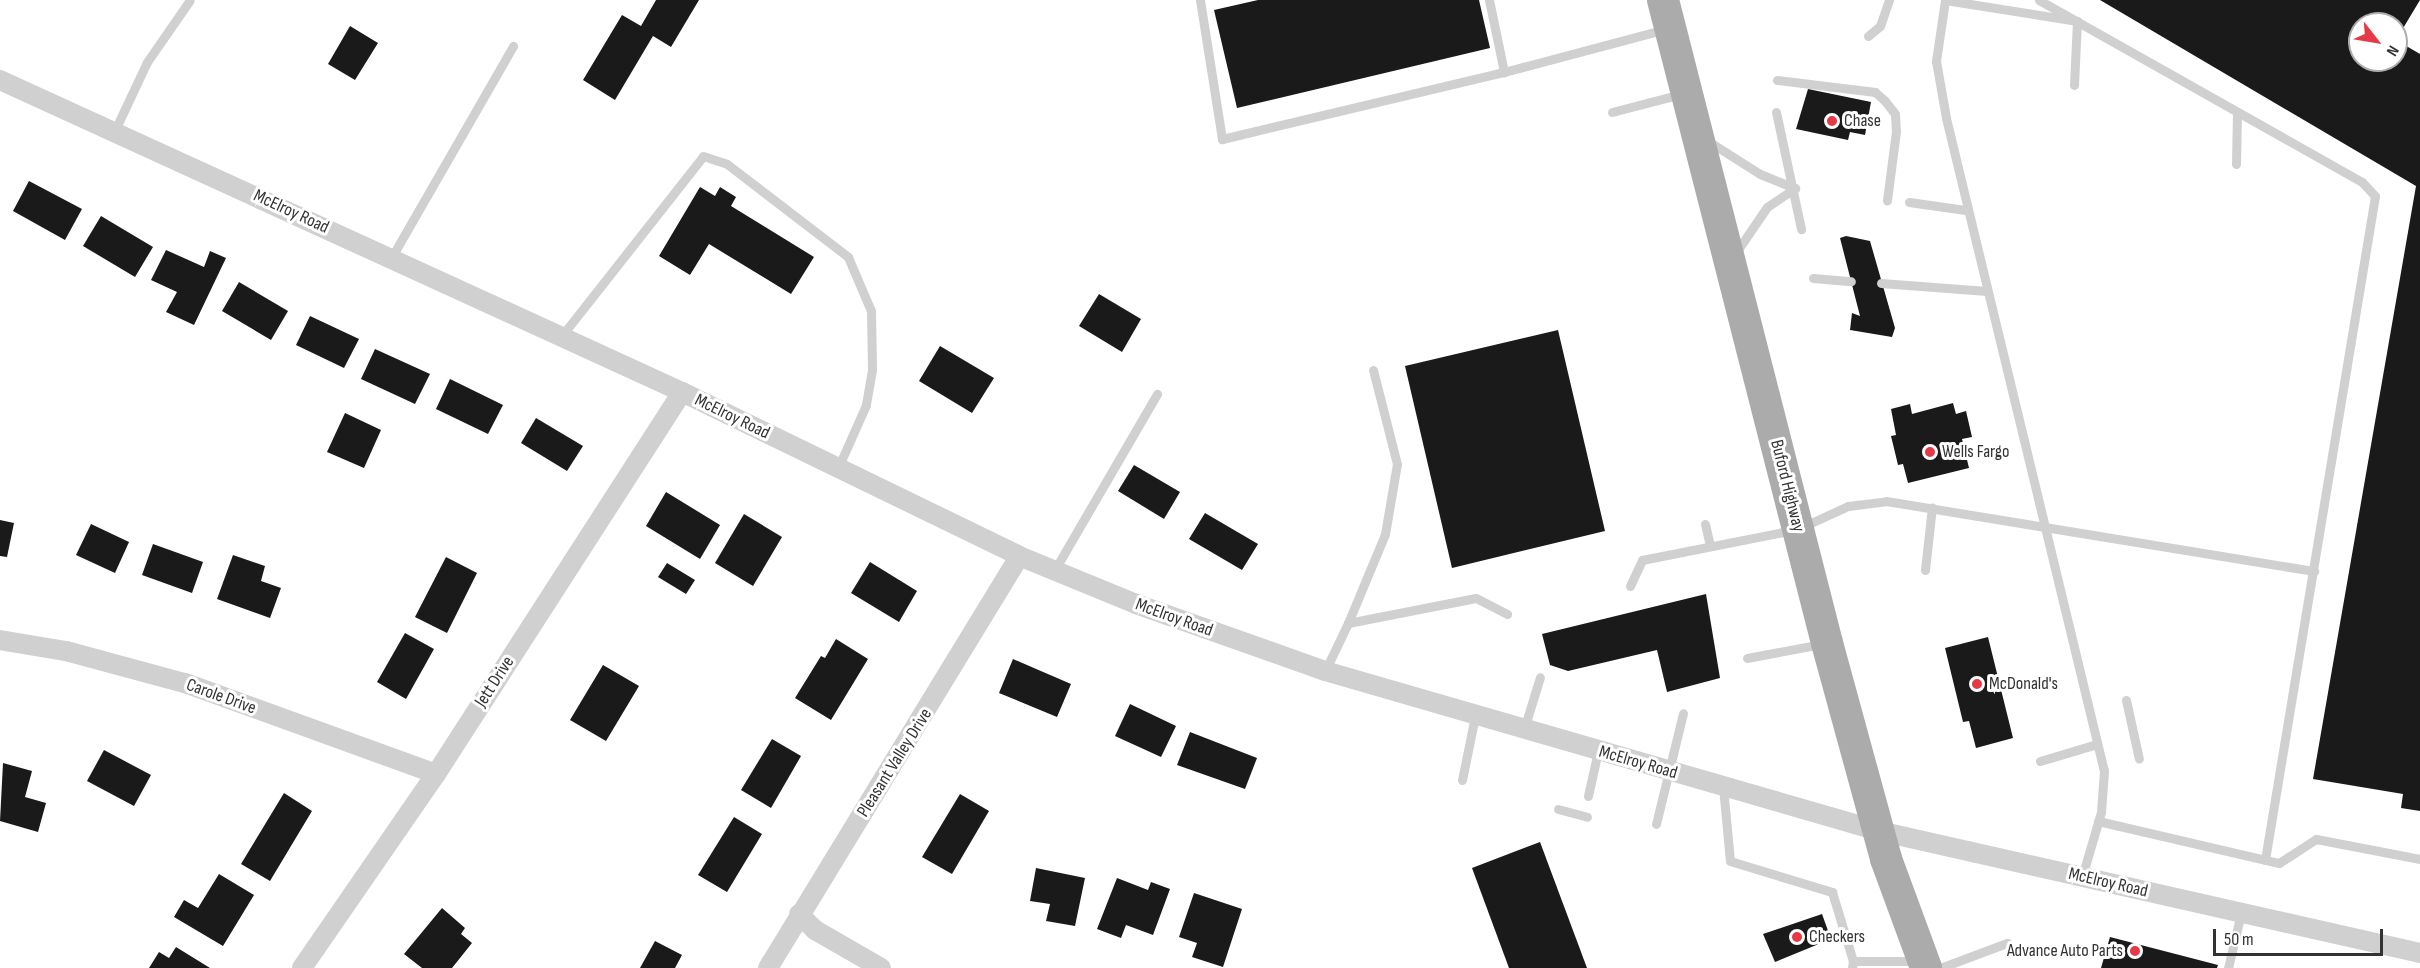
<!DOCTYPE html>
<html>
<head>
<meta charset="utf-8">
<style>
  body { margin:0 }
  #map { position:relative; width:2420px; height:968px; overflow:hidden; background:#fff; font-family:"Sofia Sans Condensed",sans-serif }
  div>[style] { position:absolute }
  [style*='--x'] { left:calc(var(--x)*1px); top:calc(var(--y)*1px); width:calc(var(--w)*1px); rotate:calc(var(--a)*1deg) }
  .building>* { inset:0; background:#1a1a1a }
  .service>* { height:9px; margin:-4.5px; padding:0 4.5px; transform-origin:4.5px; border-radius:4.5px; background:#d0d0d0 }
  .minor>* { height:20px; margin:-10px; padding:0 10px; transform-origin:10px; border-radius:10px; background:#d0d0d0 }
  .primary>* { height:32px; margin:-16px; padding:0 16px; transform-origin:16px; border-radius:16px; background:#ababab }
  .dots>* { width:16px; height:16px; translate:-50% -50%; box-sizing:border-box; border:3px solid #fff; border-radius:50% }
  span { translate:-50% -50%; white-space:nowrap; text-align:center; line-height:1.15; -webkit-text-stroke:6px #fff; paint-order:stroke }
  .poi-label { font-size:18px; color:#333 }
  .left { translate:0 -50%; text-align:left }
  .right { translate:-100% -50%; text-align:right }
  .street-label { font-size:18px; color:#333 }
  .north { position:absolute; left:2348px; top:12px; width:60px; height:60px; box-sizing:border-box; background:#fff; border:2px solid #adadad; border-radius:50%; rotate:121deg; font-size:16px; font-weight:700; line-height:24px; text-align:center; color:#333 }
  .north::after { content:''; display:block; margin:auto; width:21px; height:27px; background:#e63946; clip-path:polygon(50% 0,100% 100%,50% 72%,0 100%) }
  .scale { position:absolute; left:2213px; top:929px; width:170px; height:27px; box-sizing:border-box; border:3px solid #333; border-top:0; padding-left:8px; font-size:18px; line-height:21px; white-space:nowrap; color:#333; -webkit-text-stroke:4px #fff; paint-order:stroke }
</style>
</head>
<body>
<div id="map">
  <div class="building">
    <i style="clip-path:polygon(656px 0,699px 0,671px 47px,653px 36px,615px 100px,583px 80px,622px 15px,641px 26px)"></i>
    <i style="clip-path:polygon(1258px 0,1479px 0,1490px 48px,1237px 108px,1214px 10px)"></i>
    <i style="clip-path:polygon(evenodd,2100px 0,2420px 0,2396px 40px,2420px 54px,2420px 811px,2401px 808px,2403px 794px,2313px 779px,2416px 186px,2100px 0,2360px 24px,2396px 24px,2396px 60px,2360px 60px,2360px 24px)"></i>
    <i style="clip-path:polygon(350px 26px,378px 43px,355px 80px,328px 64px)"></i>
    <i style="clip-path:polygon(1808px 89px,1871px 102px,1865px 135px,1850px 132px,1848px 140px,1796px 129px)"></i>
    <i style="clip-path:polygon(29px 181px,82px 209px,65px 240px,13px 211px)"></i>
    <i style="clip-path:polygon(700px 187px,715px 196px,720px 187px,736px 197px,731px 206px,814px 257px,791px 294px,709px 244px,690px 275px,659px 256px)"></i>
    <i style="clip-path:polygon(101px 216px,153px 247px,135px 277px,83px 246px)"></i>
    <i style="clip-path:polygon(1846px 236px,1870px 241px,1895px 328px,1892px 337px,1850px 330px,1852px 313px,1860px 316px,1840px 238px)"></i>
    <i style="clip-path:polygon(166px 250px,204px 267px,210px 251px,226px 258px,194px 325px,166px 312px,177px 292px,151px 280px)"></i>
    <i style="clip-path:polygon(239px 282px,288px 311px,271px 340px,222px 311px)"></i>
    <i style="clip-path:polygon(1099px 294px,1141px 319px,1122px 352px,1079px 326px)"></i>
    <i style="clip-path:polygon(310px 316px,359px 339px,344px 368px,296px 345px)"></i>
    <i style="clip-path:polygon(1558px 330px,1605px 531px,1452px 568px,1405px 366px)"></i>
    <i style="clip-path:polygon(940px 346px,994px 378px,972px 413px,919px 381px)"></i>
    <i style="clip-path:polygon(375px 349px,430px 374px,415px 404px,361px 379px)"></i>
    <i style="clip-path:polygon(450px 379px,503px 405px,488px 434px,436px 409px)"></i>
    <i style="clip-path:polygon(1953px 403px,1956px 414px,1966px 411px,1972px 437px,1962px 439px,1969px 468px,1908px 483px,1903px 464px,1898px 465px,1891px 436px,1896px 435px,1891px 409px,1910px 404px,1912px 414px)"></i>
    <i style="clip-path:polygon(345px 413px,381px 430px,364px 468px,327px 452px)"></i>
    <i style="clip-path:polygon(536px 418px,583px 446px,567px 471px,521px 443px)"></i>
    <i style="clip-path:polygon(1134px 465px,1180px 492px,1164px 519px,1118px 491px)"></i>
    <i style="clip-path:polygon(666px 492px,720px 525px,700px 559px,646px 526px)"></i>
    <i style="clip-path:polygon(1205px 513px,1258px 544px,1242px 570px,1189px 539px)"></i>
    <i style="clip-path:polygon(744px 514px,782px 537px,753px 586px,715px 563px)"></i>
    <i style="clip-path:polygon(0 520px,14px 523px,7px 557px,0 556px)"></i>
    <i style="clip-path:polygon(91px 524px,129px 542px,115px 573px,76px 555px)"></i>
    <i style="clip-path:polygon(153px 544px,203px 562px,192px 593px,142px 575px)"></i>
    <i style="clip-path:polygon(233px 555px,265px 566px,261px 581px,281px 588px,270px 618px,217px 599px)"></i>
    <i style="clip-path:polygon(446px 557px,477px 573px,447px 633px,415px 617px)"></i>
    <i style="clip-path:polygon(870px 562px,917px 591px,899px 622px,851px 593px)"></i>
    <i style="clip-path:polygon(667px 563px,695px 580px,686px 594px,658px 577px)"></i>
    <i style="clip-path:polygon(1706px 594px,1720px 678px,1667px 692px,1657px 650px,1568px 671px,1550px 665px,1542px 634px)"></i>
    <i style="clip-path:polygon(405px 633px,434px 649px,406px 699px,377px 682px)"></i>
    <i style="clip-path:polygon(1988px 637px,2013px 738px,1976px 748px,1969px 721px,1963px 722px,1945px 648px)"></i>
    <i style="clip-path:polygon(836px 639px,868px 659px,831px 720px,795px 698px,821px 656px,825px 658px)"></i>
    <i style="clip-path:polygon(1013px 659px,1071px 684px,1057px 717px,999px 693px)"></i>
    <i style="clip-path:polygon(603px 665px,639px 686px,606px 741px,570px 720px)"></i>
    <i style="clip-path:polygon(1130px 704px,1176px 726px,1161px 757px,1115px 736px)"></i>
    <i style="clip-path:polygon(1190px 732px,1257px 758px,1245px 789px,1177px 765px)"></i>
    <i style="clip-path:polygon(772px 739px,801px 756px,771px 808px,741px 790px)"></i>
    <i style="clip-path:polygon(104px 750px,151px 775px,134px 806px,87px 781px)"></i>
    <i style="clip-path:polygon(3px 763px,32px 771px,25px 797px,46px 803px,38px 832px,0 821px)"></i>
    <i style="clip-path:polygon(284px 793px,312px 811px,270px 881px,241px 864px)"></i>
    <i style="clip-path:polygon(960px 794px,989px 811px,952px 874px,922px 857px)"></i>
    <i style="clip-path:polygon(734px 817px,762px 834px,727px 892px,698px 875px)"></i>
    <i style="clip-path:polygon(1540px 842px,1587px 968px,1509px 968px,1472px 868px)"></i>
    <i style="clip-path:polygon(1036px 868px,1085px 878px,1075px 926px,1046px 921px,1050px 904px,1030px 901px)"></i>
    <i style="clip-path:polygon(219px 874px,254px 895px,223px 946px,174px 917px,184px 900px,198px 908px)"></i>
    <i style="clip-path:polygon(1117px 878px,1148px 890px,1151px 882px,1170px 889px,1153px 935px,1126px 925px,1121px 938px,1097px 929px)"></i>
    <i style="clip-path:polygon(1194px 893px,1242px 909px,1223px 967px,1192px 957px,1197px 943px,1179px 937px)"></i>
    <i style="clip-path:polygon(442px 908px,465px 928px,461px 934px,472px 943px,452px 968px,422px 968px,404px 954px)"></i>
    <i style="clip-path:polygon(1822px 914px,1831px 939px,1775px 962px,1763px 934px)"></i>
    <i style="clip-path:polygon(2110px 937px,2218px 965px,2217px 968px,2101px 968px)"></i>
    <i style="clip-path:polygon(655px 941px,682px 955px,675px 968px,640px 968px)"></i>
    <i style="clip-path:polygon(176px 947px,210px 968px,149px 968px,159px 952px,169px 958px)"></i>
  </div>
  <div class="service">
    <i style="--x:1200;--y:0;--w:141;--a:81"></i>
    <i style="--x:1222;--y:139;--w:290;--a:-13.4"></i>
    <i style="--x:1489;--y:0;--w:74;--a:78.2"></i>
    <i style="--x:1504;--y:72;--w:168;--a:-14.9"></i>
    <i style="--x:1945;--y:0;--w:62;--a:98.4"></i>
    <i style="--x:1936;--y:61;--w:58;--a:80"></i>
    <i style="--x:1946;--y:118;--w:672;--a:76.4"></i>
    <i style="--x:2104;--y:771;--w:41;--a:94.2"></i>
    <i style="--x:2101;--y:812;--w:68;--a:106.3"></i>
    <i style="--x:1945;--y:0;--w:134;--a:9"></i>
    <i style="--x:2077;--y:21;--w:64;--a:92.7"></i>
    <i style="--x:2039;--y:0;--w:371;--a:29.4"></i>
    <i style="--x:2362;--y:182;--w:19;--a:47"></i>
    <i style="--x:2375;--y:196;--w:673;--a:99.41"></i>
    <i style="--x:1868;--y:36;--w:16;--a:-40"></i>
    <i style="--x:1880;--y:26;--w:28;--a:-71"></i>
    <i style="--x:1777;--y:80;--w:99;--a:7"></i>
    <i style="--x:1875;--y:92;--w:13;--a:42"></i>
    <i style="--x:1885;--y:101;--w:16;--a:52"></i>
    <i style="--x:1895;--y:114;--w:17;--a:87"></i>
    <i style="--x:1896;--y:131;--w:70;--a:97.4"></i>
    <i style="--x:1612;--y:112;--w:71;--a:-14.6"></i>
    <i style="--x:1776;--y:112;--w:120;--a:77.9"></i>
    <i style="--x:115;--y:130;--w:75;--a:-64.8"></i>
    <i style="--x:147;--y:62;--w:75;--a:-55.3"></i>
    <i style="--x:1708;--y:141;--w:62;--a:32.4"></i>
    <i style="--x:1760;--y:174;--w:38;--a:22"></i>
    <i style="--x:2236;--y:164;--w:52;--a:-88.9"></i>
    <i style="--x:1909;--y:202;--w:57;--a:8.1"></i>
    <i style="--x:1735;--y:254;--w:57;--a:-55.8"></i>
    <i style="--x:1767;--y:207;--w:34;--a:-34"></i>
    <i style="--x:390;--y:260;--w:247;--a:-60.1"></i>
    <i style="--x:1813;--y:278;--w:38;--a:5"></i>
    <i style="--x:1881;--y:283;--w:106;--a:4.3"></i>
    <i style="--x:560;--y:338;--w:231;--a:-51.8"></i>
    <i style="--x:703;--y:156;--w:25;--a:18"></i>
    <i style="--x:727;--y:164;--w:153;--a:37.5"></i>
    <i style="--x:848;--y:257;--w:59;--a:66.9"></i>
    <i style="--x:871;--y:311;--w:59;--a:89"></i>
    <i style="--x:872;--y:370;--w:36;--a:100"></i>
    <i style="--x:866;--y:405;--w:69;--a:114"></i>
    <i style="--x:1705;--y:524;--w:22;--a:77"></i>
    <i style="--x:1925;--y:570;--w:63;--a:-83.7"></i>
    <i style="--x:1054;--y:571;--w:205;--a:-59.8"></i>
    <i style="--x:1630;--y:586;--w:29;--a:-65"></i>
    <i style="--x:1642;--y:560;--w:159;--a:-11.2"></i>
    <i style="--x:1798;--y:529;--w:55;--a:-24.7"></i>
    <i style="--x:1848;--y:506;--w:38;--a:-7"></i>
    <i style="--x:1886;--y:501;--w:434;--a:9.3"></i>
    <i style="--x:1348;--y:623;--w:96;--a:-67.4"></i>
    <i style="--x:1385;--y:534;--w:71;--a:-80.3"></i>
    <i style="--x:1397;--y:464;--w:97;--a:-104.3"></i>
    <i style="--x:1747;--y:658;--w:75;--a:-10.7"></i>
    <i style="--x:1325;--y:671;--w:53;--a:-64.4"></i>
    <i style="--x:1348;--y:623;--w:130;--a:-11.1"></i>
    <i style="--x:1476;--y:598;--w:35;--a:27"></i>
    <i style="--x:2126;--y:700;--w:60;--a:77.6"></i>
    <i style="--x:1524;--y:729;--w:54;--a:-72.9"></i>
    <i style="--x:2040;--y:761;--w:59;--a:-16.6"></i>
    <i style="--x:1462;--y:780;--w:65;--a:-78.5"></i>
    <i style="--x:1723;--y:787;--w:74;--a:84.6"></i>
    <i style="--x:1730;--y:861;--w:107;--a:16.9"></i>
    <i style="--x:1832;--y:892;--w:72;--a:73.1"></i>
    <i style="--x:1853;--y:961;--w:7;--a:98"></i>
    <i style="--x:1588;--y:796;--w:46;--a:-77.5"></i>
    <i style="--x:1558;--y:809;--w:30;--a:15"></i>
    <i style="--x:2098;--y:821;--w:186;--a:13.1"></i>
    <i style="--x:2279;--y:863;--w:44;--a:-33"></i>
    <i style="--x:2316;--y:839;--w:106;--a:10.9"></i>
    <i style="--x:1656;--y:824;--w:114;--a:-76.3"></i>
    <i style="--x:1853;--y:961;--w:64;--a:0"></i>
    <i style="--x:1940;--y:968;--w:72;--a:-20.5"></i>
    <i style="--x:2228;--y:968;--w:57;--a:-76.7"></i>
  </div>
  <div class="minor">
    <i style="--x:0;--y:80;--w:750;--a:24.58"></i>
    <i style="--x:682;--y:392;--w:375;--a:25.9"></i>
    <i style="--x:1019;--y:556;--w:126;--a:22.3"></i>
    <i style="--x:1136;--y:604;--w:201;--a:19.5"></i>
    <i style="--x:1325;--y:671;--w:577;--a:16.11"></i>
    <i style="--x:1879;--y:831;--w:555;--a:12.71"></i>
    <i style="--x:0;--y:640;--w:67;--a:9.5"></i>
    <i style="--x:66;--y:651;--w:123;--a:15.1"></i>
    <i style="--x:185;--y:683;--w:267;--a:19.9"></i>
    <i style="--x:799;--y:914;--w:23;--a:45"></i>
    <i style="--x:815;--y:930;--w:76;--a:29.9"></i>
    <i style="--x:302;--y:968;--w:236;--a:-55.4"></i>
    <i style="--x:436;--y:774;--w:454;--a:-57.2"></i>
    <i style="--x:768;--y:968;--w:482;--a:-58.6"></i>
  </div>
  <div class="primary">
    <i style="--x:1663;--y:0;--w:664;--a:75.69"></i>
    <i style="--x:1827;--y:643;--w:224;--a:74.7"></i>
    <i style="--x:1886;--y:859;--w:116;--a:69.8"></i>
  </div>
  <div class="dots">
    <i style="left:1832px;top:121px;background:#e63946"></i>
    <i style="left:1930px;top:452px;background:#e63946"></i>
    <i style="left:1977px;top:684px;background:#e63946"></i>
    <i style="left:1797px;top:937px;background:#e63946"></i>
    <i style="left:2135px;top:951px;background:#e63946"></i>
  </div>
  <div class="poi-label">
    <span class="left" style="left:1844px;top:121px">Chase</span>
    <span class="left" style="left:1942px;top:452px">Wells Fargo</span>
    <span class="left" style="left:1989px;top:684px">McDonald's</span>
    <span class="left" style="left:1809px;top:937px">Checkers</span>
    <span class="right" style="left:2123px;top:951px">Advance Auto Parts</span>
  </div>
  <div class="street-label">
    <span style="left:291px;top:212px;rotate:25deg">McElroy Road</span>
    <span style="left:732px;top:417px;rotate:26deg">McElroy Road</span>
    <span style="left:1787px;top:486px;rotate:76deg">Buford Highway</span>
    <span style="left:1174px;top:618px;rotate:20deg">McElroy Road</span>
    <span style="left:495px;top:682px;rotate:-57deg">Jett Drive</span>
    <span style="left:221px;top:697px;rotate:20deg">Carole Drive</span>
    <span style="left:895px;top:763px;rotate:-58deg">Pleasant Valley Drive</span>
    <span style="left:1638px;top:763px;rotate:16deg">McElroy Road</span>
    <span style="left:2108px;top:883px;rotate:13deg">McElroy Road</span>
  </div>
  <div class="north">N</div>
  <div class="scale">50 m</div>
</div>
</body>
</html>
